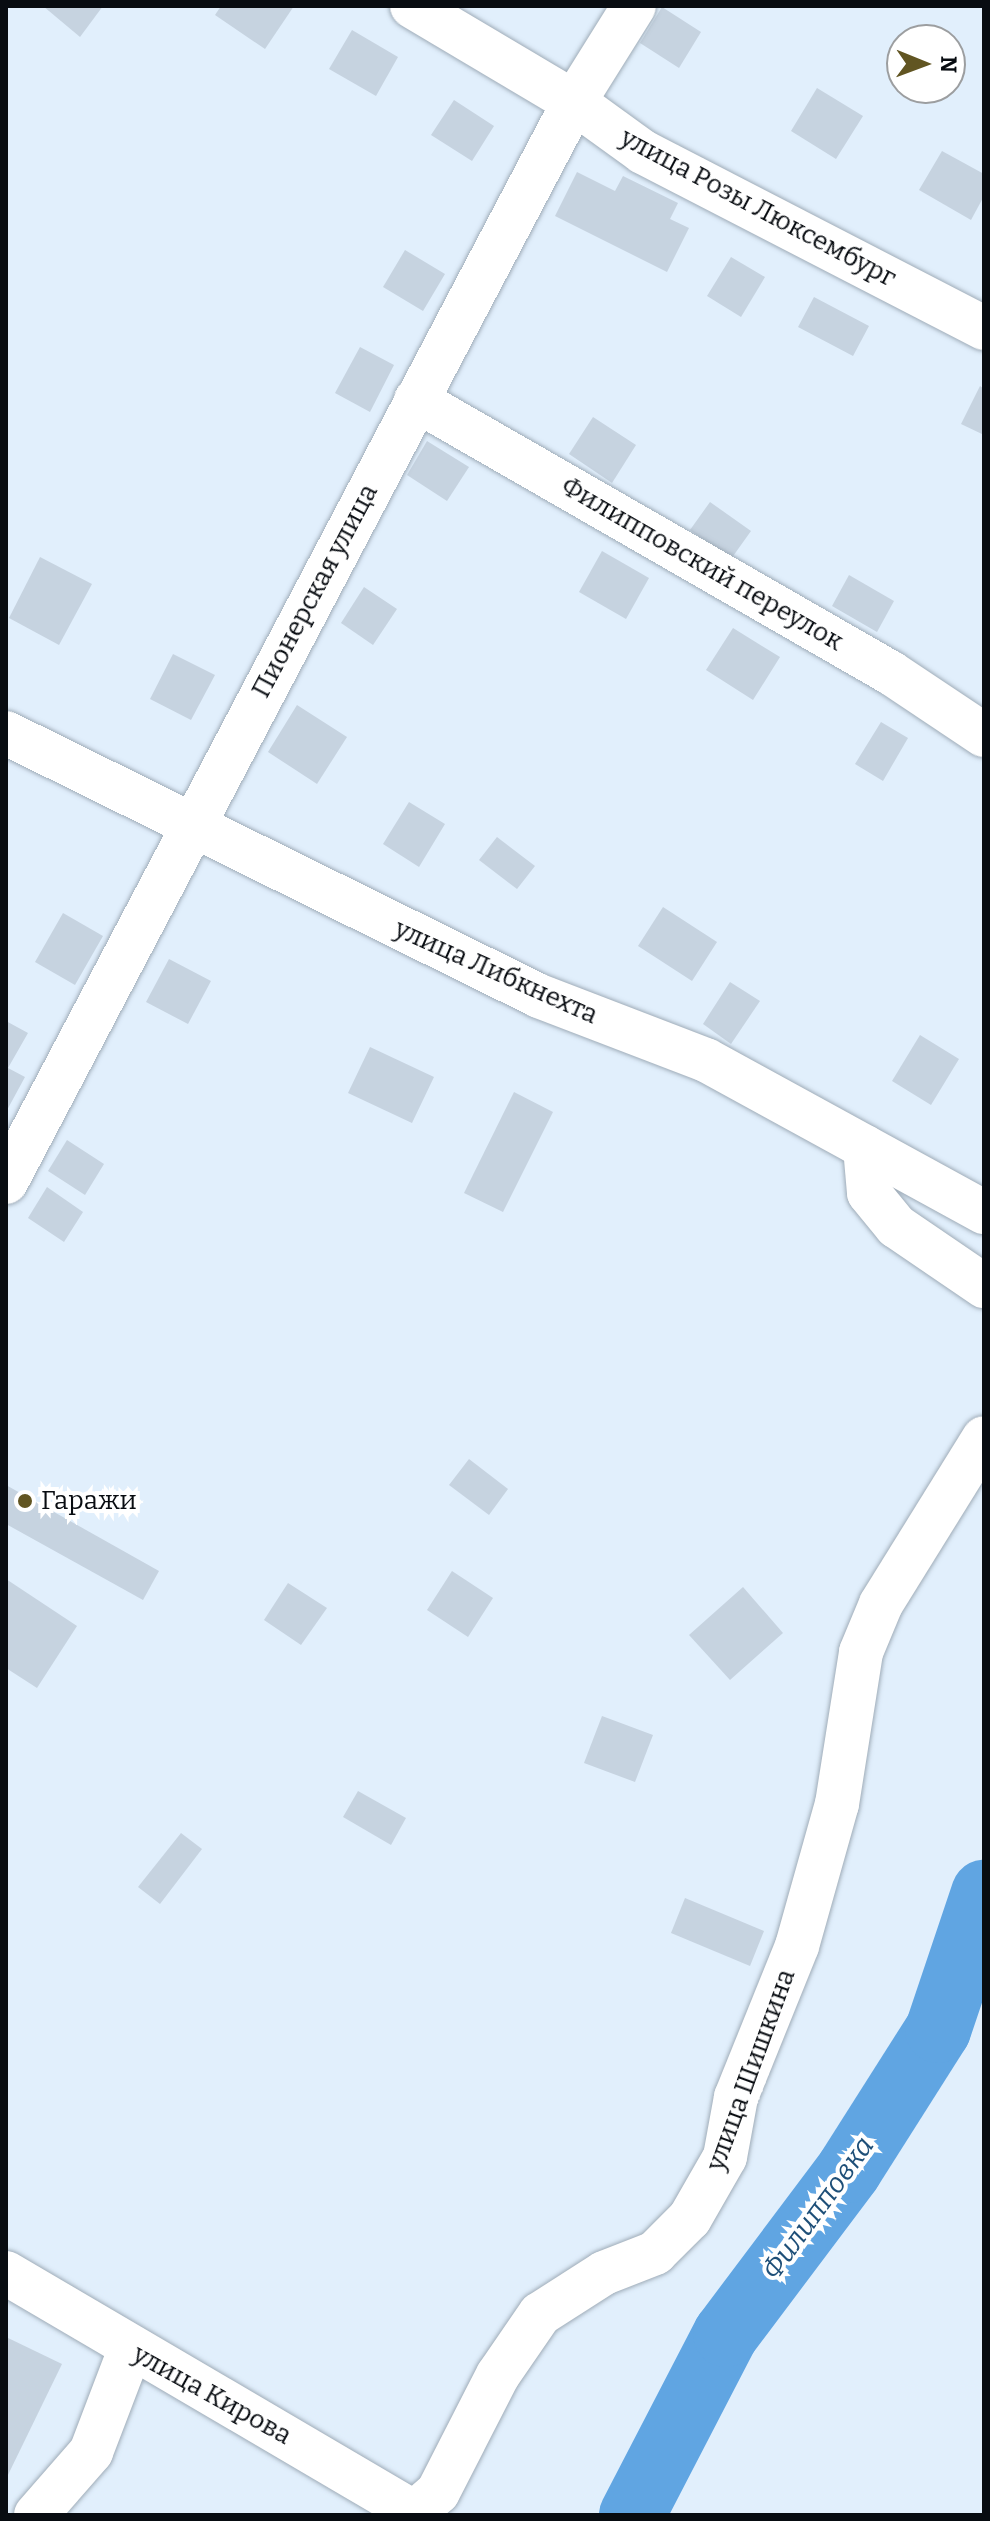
<!DOCTYPE html>
<html>
<head>
<meta charset="utf-8">
<style>
  body { margin:0 }
  #map { position:relative; width:990px; height:2521px; overflow:hidden; background:#e1effc; font-family:Bitter,serif }
  div>[style] { position:absolute }
  [style*='--x'] { left:calc(var(--x)*1px); top:calc(var(--y)*1px); width:calc(var(--w)*1px); rotate:calc(var(--a)*1deg) }
  .river>* { height:66px; margin:-33px; padding:0 33px; transform-origin:33px; border-radius:33px; background:#60a5e2 }
  .building>* { inset:0; background:#c6d3e0 }
  .roads { filter:drop-shadow(0 0 2px #9facb8) drop-shadow(0 0 2px #9facb8) }
  .minor>* { height:44px; margin:-22px; padding:0 22px; transform-origin:22px; border-radius:22px; background:#fff }
  .dots>* { width:22px; height:22px; translate:-50% -50%; box-sizing:border-box; border:4px solid #fff; border-radius:50% }
  span { translate:-50% -50%; white-space:nowrap; text-align:center; line-height:1.15; -webkit-text-stroke:8px #fff; paint-order:stroke }
  .street-label { font-size:26px; color:#080c11 }
  .poi-label { font-size:26px; color:#080c11 }
  .left { translate:0 -50%; text-align:left }
  .water-label { font-size:28px; color:#1e4f78; font-style:italic }
  .frame { position:absolute; inset:0; border:8px solid #080c11; pointer-events:none }
  .north { position:absolute; left:886px; top:24px; width:80px; height:80px; box-sizing:border-box; background:#fff; border:2px solid #9c9ea0; border-radius:50%; rotate:91deg; font-size:22px; font-weight:700; line-height:32px; text-align:center; color:#080c11 }
  .north::after { content:''; display:block; margin:auto; width:28px; height:36px; background:#615522; clip-path:polygon(50% 0,100% 100%,50% 72%,0 100%) }
</style>
</head>
<body>
<div id="map">
  <div class="river">
    <i style="--x:632;--y:2515;--w:204;--a:-62.6"></i>
    <i style="--x:726;--y:2334;--w:205;--a:-53.1"></i>
    <i style="--x:849;--y:2170;--w:166;--a:-57.6"></i>
    <i style="--x:938;--y:2030;--w:145;--a:-71.4"></i>
  </div>
  <div class="building">
    <i style="clip-path:polygon(43px 6px,103px 6px,80px 37px)"></i>
    <i style="clip-path:polygon(221px 6px,294px 6px,265px 49px,215px 15px)"></i>
    <i style="clip-path:polygon(662px 7px,701px 32px,679px 68px,640px 43px)"></i>
    <i style="clip-path:polygon(352px 30px,398px 57px,376px 96px,329px 69px)"></i>
    <i style="clip-path:polygon(817px 88px,863px 116px,836px 159px,791px 131px)"></i>
    <i style="clip-path:polygon(454px 100px,494px 126px,472px 161px,431px 135px)"></i>
    <i style="clip-path:polygon(942px 151px,984px 174px,984px 196px,971px 220px,919px 190px)"></i>
    <i style="clip-path:polygon(577px 172px,615px 191px,623px 176px,678px 203px,670px 219px,689px 228px,667px 272px,555px 216px)"></i>
    <i style="clip-path:polygon(405px 250px,445px 274px,423px 311px,383px 287px)"></i>
    <i style="clip-path:polygon(731px 257px,765px 277px,741px 317px,707px 296px)"></i>
    <i style="clip-path:polygon(814px 297px,869px 326px,853px 356px,798px 327px)"></i>
    <i style="clip-path:polygon(360px 347px,394px 365px,370px 412px,335px 393px)"></i>
    <i style="clip-path:polygon(980px 386px,984px 389px,984px 435px,961px 424px)"></i>
    <i style="clip-path:polygon(593px 417px,636px 445px,612px 483px,569px 454px)"></i>
    <i style="clip-path:polygon(427px 441px,469px 467px,447px 501px,407px 475px)"></i>
    <i style="clip-path:polygon(710px 502px,751px 531px,731px 559px,690px 530px)"></i>
    <i style="clip-path:polygon(602px 551px,649px 578px,626px 619px,579px 592px)"></i>
    <i style="clip-path:polygon(40px 557px,92px 584px,59px 645px,9px 618px)"></i>
    <i style="clip-path:polygon(849px 575px,894px 601px,877px 632px,832px 606px)"></i>
    <i style="clip-path:polygon(364px 587px,397px 609px,373px 645px,341px 623px)"></i>
    <i style="clip-path:polygon(733px 628px,780px 657px,753px 700px,706px 670px)"></i>
    <i style="clip-path:polygon(173px 654px,215px 675px,191px 720px,150px 699px)"></i>
    <i style="clip-path:polygon(297px 705px,347px 737px,317px 784px,268px 752px)"></i>
    <i style="clip-path:polygon(881px 722px,908px 738px,883px 781px,855px 764px)"></i>
    <i style="clip-path:polygon(409px 802px,445px 824px,419px 867px,383px 844px)"></i>
    <i style="clip-path:polygon(497px 837px,535px 866px,517px 889px,479px 860px)"></i>
    <i style="clip-path:polygon(663px 907px,717px 942px,692px 981px,638px 946px)"></i>
    <i style="clip-path:polygon(63px 913px,103px 936px,75px 985px,35px 962px)"></i>
    <i style="clip-path:polygon(169px 959px,211px 981px,188px 1024px,146px 1002px)"></i>
    <i style="clip-path:polygon(730px 982px,760px 1001px,731px 1044px,703px 1024px)"></i>
    <i style="clip-path:polygon(6px 1021px,28px 1033px,8px 1068px,25px 1077px,6px 1112px)"></i>
    <i style="clip-path:polygon(920px 1035px,959px 1059px,931px 1105px,892px 1081px)"></i>
    <i style="clip-path:polygon(370px 1047px,434px 1077px,412px 1123px,348px 1093px)"></i>
    <i style="clip-path:polygon(514px 1092px,553px 1112px,503px 1212px,464px 1193px)"></i>
    <i style="clip-path:polygon(67px 1140px,104px 1164px,85px 1195px,48px 1171px)"></i>
    <i style="clip-path:polygon(47px 1187px,83px 1212px,64px 1242px,28px 1218px)"></i>
    <i style="clip-path:polygon(469px 1459px,508px 1489px,489px 1515px,449px 1485px)"></i>
    <i style="clip-path:polygon(6px 1485px,159px 1571px,143px 1600px,6px 1524px)"></i>
    <i style="clip-path:polygon(452px 1571px,493px 1598px,468px 1637px,427px 1610px)"></i>
    <i style="clip-path:polygon(6px 1579px,77px 1626px,37px 1688px,6px 1668px)"></i>
    <i style="clip-path:polygon(288px 1583px,327px 1608px,301px 1645px,264px 1620px)"></i>
    <i style="clip-path:polygon(743px 1587px,783px 1633px,730px 1680px,689px 1635px)"></i>
    <i style="clip-path:polygon(602px 1716px,653px 1735px,635px 1782px,584px 1763px)"></i>
    <i style="clip-path:polygon(358px 1791px,406px 1818px,391px 1845px,343px 1817px)"></i>
    <i style="clip-path:polygon(181px 1833px,202px 1849px,160px 1904px,138px 1887px)"></i>
    <i style="clip-path:polygon(685px 1898px,764px 1931px,750px 1966px,671px 1933px)"></i>
    <i style="clip-path:polygon(6px 2337px,62px 2364px,6px 2479px)"></i>
  </div>
  <div class="roads">
    <div class="minor">
      <i style="--x:412;--y:6;--w:188;--a:30.7"></i>
      <i style="--x:574;--y:102;--w:85;--a:35.9"></i>
      <i style="--x:643;--y:152;--w:384;--a:27.3"></i>
      <i style="--x:416;--y:400;--w:548;--a:29.89"></i>
      <i style="--x:891;--y:673;--w:112;--a:33.7"></i>
      <i style="--x:6;--y:733;--w:594;--a:26.26"></i>
      <i style="--x:539;--y:996;--w:179;--a:21"></i>
      <i style="--x:706;--y:1060;--w:317;--a:28.7"></i>
      <i style="--x:865;--y:1147;--w:46;--a:85"></i>
      <i style="--x:869;--y:1193;--w:43;--a:50.7"></i>
      <i style="--x:896;--y:1226;--w:107;--a:34.3"></i>
      <i style="--x:6;--y:1182;--w:1220;--a:-62.26"></i>
      <i style="--x:574;--y:102;--w:113;--a:-58"></i>
      <i style="--x:6;--y:2273;--w:479;--a:30.4"></i>
      <i style="--x:415;--y:2512;--w:30;--a:-41"></i>
      <i style="--x:438;--y:2492;--w:131;--a:-62.9"></i>
      <i style="--x:498;--y:2375;--w:74;--a:-55.5"></i>
      <i style="--x:540;--y:2314;--w:76;--a:-32.6"></i>
      <i style="--x:604;--y:2273;--w:55;--a:-21.4"></i>
      <i style="--x:655;--y:2253;--w:49;--a:-45"></i>
      <i style="--x:690;--y:2218;--w:70;--a:-60.2"></i>
      <i style="--x:725;--y:2157;--w:61;--a:-79.6"></i>
      <i style="--x:736;--y:2097;--w:163;--a:-68"></i>
      <i style="--x:797;--y:1946;--w:148;--a:-74.3"></i>
      <i style="--x:837;--y:1804;--w:154;--a:-81"></i>
      <i style="--x:861;--y:1652;--w:52;--a:-67.4"></i>
      <i style="--x:881;--y:1604;--w:195;--a:-58.2"></i>
      <i style="--x:36;--y:2515;--w:84;--a:-48.9"></i>
      <i style="--x:91;--y:2452;--w:109;--a:-69.1"></i>
    </div>
  </div>
  <div class="dots">
    <i style="left:25px;top:1501px;background:#615522"></i>
  </div>
  <div class="street-label">
    <span style="left:758px;top:208px;rotate:28deg">улица Розы Люксембург</span>
    <span style="left:702px;top:564px;rotate:30deg">Филипповский переулок</span>
    <span style="left:315px;top:591px;rotate:-62deg">Пионерская улица</span>
    <span style="left:496px;top:972px;rotate:24deg">улица Либкнехта</span>
    <span style="left:751px;top:2070px;rotate:-70deg">улица Шишкина</span>
    <span style="left:212px;top:2395px;rotate:29deg">улица Кирова</span>
  </div>
  <div class="poi-label">
    <span class="left" style="left:41px;top:1501px">Гаражи</span>
  </div>
  <div class="water-label">
    <span style="left:818px;top:2208px;rotate:-54deg">Филипповка</span>
  </div>
  <div class="frame"></div>
  <div class="north">N</div>
</div>
</body>
</html>
